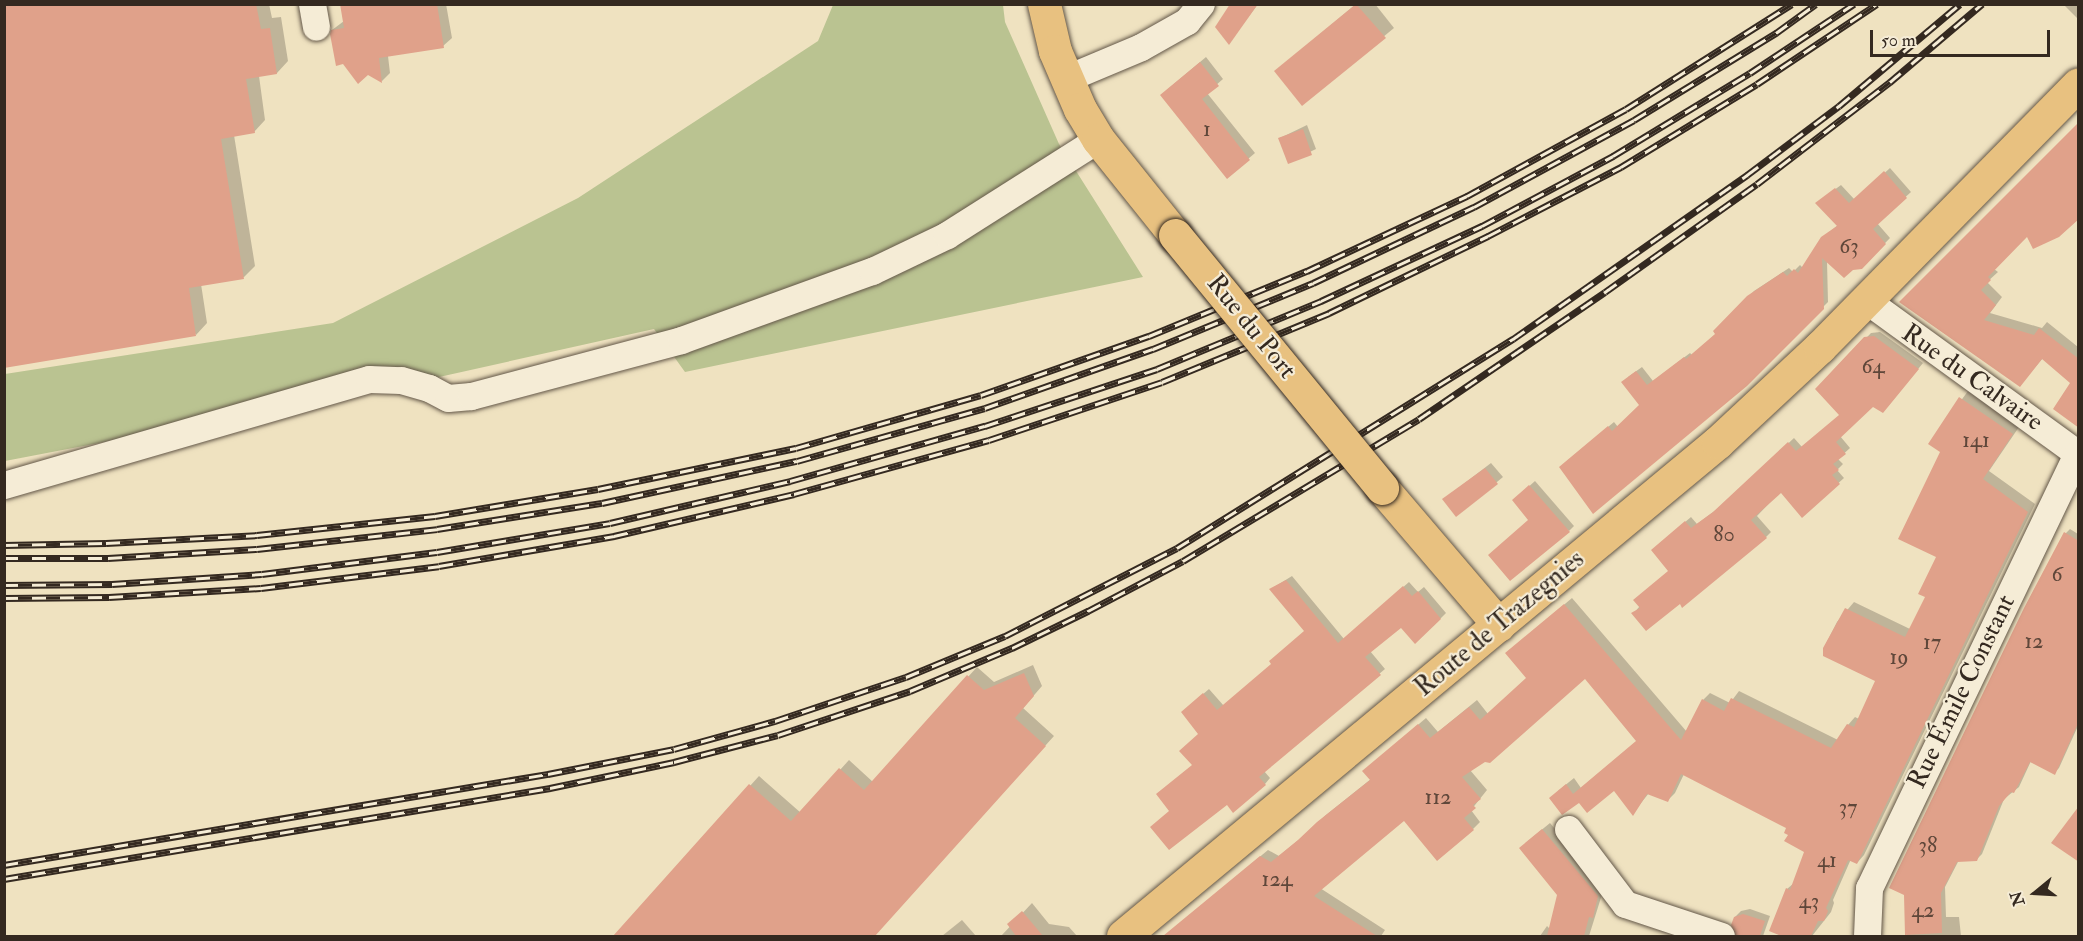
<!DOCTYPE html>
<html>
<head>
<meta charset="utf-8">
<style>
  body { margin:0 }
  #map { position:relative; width:2083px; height:941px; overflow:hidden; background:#efe2c0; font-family:"IM FELL Double Pica",serif }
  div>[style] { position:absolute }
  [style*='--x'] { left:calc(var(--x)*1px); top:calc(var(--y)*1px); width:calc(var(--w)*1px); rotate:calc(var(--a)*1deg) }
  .green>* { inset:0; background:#bac391 }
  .shadow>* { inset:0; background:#0003 }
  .building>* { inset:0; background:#e0a18a }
  .roads { filter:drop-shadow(0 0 2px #635748) drop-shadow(0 0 2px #635748) }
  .minor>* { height:27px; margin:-13.5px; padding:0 13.5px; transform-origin:13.5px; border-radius:13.5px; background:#f5ecd6 }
  .major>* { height:33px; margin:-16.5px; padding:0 16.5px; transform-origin:16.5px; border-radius:16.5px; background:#e8c180 }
  .rail>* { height:7px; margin-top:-3.5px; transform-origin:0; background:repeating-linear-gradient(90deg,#f5ecd6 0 14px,#342920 0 28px); box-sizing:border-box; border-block:2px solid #342920 }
  .bridges { filter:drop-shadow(0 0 2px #342920) drop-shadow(0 0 2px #342920) }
  .major-bridge>* { height:33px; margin:-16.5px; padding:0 16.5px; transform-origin:16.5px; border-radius:16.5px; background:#e8c180 }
  span { translate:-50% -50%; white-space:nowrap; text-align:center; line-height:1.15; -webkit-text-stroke:4.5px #f5ecd6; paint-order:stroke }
  .number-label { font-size:22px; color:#5f473a }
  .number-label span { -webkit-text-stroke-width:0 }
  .street-label { font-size:26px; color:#342920 }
  .frame { position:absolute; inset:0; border:6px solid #342920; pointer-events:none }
  .north { position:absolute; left:2005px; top:863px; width:60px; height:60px; -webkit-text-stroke:4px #f5ecd6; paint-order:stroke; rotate:252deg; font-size:16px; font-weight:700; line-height:24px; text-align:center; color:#342920 }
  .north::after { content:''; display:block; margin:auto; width:21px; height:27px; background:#342920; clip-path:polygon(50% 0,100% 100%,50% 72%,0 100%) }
  .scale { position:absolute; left:1870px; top:30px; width:180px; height:27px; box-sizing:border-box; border:3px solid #342920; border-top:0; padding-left:8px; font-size:18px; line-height:21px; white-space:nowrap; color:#342920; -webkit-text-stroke:4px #f5ecd6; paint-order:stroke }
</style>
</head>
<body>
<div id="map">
  <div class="green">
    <i style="clip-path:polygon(833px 5px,1003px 5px,1005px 22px,1059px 144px,1143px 277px,685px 372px,654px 329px,403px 385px,5px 461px,5px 374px,333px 323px,578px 198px,818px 41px)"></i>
  </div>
  <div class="shadow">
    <i style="clip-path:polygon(4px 4px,269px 4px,272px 18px,281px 17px,288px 61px,277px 73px,259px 76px,265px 120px,254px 132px,234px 135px,255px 266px,244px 277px,201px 284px,207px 323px,196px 335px)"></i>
    <i style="clip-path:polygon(342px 4px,446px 4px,452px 38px,443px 46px,388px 56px,390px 73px,382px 81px,368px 73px,332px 30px,344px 21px)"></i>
    <i style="clip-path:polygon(1232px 4px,1258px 4px,1229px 43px)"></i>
    <i style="clip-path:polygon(1356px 4px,1375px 4px,1394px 28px,1302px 104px,1276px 71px)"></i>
    <i style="clip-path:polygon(2078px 4px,2078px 19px,2065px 6px)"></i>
    <i style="clip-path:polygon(1206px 57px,1223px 79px,1207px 93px,1255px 153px,1227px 177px,1168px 89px)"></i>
    <i style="clip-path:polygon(1307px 125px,1316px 149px,1289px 162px,1280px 138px)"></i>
    <i style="clip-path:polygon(1890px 168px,1911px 192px,1877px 223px,1890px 238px,1862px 267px,1827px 261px,1828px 302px,1746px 384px,1566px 462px,1614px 422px,1618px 427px,1641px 405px,1628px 377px,1642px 367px,1653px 381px,1690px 353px,1692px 355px,1716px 334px,1714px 332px,1754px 291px,1789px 268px,1793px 272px,1800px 265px,1803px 268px,1822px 238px,1838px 225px,1822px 199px,1841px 185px,1855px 200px)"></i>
    <i style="clip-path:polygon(2028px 234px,1994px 269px,1998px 272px,1987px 282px,2002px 297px,1990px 313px,2042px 328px,2047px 322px,2078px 347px,2078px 426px,2072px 383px,2043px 358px,2020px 385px,1902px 302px)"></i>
    <i style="clip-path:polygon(1880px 332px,1923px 363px,1888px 406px,1873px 405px,1840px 436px,1850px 448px,1838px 459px,1843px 464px,1837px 470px,1844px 478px,1803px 515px,1781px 491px,1757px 516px,1771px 532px,1766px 537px,1680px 602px,1633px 614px,1670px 571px,1658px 545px,1691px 517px,1697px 524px,1720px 507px,1794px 438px,1802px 447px,1841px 415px,1817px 389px,1871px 333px)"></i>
    <i style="clip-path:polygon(1968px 391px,2019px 427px,1989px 471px,2035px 504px,1864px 855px,1857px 863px,1851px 859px,1833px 900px,1834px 903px,1831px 912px,1812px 936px,1799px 931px,1794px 936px,1785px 936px,1771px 930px,1787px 889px,1794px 883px,1806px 851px,1790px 835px,1789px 828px,1684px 774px,1675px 793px,1668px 800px,1649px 793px,1633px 813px,1614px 789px,1579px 801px,1558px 791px,1574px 778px,1581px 788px,1637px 741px,1585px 677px,1470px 770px,1487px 790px,1471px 810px,1480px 822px,1473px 829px,1404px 819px,1320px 888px,1385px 930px,1381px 936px,1267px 936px,1257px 929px,1253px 936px,1164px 936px,1268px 850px,1279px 856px,1307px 833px,1326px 815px,1371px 779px,1372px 764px,1426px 718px,1438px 732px,1477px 700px,1488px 714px,1527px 678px,1515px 646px,1572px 598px,1687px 732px,1703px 700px,1710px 693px,1730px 703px,1739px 691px,1838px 740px,1848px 725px,1855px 717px,1859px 719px,1877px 680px,1824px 648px,1837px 622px,1854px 602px,1910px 629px,1927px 597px,1938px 556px,1942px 451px,1930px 443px)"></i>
    <i style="clip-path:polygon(1491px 463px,1503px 477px,1457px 515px,1444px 499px)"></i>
    <i style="clip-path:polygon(1535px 481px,1574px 526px,1569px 531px,1519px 495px)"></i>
    <i style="clip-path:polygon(2070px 529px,2078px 534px,2078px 726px,2059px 768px,2054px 773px,2031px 761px,2019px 787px,2004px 799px,1982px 854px,1977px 859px,1959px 860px,1945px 887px,1946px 917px,1959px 917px,1961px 936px,1907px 936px,1905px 894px,2065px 534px)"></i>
    <i style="clip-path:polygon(1292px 576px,1344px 639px,1409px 582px,1418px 592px,1424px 587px,1446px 613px,1434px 625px,1401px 626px,1370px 651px,1385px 669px,1264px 771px,1270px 778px,1265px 784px,1227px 803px,1193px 764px,1200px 734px,1188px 707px,1209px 689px,1224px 706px,1273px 664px,1306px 630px,1271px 589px)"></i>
    <i style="clip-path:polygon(1033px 665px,1042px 686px,1023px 708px,1054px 736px,874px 936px,614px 936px,759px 776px,801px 813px,849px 760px,873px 782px,977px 667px,994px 682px)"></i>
    <i style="clip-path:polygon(1550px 823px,1604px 888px,1589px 936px,1540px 936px,1547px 926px,1550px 929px,1559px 895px,1528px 841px)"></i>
    <i style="clip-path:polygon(1032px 903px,1049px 924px,1069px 927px,1077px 936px,1001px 936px)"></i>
    <i style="clip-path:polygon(1750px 909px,1770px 916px,1763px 936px,1737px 935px,1735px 917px,1741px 911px)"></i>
    <i style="clip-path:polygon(962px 920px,976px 936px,942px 936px)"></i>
  </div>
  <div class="building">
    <i style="clip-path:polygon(4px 4px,256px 4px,261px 29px,270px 28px,277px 74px,246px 79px,255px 133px,221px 139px,244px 279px,189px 288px,196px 336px,4px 368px)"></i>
    <i style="clip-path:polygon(340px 4px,437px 4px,444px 48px,379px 58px,382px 83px,368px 75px,358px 84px,343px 64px,336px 66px,330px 34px,331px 30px,344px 28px)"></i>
    <i style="clip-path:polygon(1230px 4px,1258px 4px,1229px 45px,1215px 27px)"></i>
    <i style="clip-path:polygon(1356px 4px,1386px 38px,1302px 106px,1274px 71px)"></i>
    <i style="clip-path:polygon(1200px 62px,1219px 86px,1202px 99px,1250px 160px,1227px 179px,1160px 95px)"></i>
    <i style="clip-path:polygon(2079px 122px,2079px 219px,2059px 237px,2033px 249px,2027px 237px,1988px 277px,1991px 280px,1981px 290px,1996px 305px,1984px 320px,2034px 335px,2039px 328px,2079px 359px,2079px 428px,2053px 409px,2070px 383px,2042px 359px,2020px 387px,1899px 302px)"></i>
    <i style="clip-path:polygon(1303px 129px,1312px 155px,1288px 164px,1278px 138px)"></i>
    <i style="clip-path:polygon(1884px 171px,1907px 198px,1873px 229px,1886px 244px,1862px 269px,1853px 270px,1844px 278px,1822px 258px,1824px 309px,1747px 386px,1593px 514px,1559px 467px,1608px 426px,1612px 431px,1639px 405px,1621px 382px,1636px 371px,1647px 385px,1684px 357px,1686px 359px,1715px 334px,1713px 331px,1747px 296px,1783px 272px,1787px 276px,1794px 269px,1798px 273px,1821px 237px,1837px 226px,1815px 203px,1835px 188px,1849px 203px)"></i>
    <i style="clip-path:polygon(1874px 336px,1919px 369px,1883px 413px,1873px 407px,1836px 442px,1846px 454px,1833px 464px,1839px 470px,1832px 475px,1840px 484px,1802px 518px,1781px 493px,1751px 520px,1767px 538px,1682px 608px,1680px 604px,1646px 631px,1631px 613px,1640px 608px,1633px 600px,1668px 571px,1651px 550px,1685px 521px,1691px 528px,1713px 512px,1788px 442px,1796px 451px,1839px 415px,1815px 389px,1864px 337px)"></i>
    <i style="clip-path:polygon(1959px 397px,2013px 434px,1983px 479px,2028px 512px,1857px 864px,1848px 860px,1826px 908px,1828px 911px,1824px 921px,1818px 921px,1811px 936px,1781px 936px,1769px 931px,1786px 888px,1790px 890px,1804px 852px,1784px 841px,1788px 835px,1784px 833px,1786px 828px,1681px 774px,1668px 802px,1647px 794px,1633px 816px,1614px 791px,1587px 813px,1579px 803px,1562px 815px,1549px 798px,1566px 784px,1573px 794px,1636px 741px,1585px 679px,1490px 763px,1485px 762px,1462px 777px,1481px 799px,1473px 805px,1476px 808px,1464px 818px,1474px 830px,1437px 861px,1404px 821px,1314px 896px,1377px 936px,1163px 936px,1260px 856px,1271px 862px,1298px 840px,1317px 822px,1370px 780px,1362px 771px,1418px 724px,1430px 738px,1469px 707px,1480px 720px,1526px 678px,1505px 653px,1564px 604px,1681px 740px,1702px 699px,1724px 711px,1731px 698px,1831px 748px,1847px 724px,1854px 727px,1875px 681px,1823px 656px,1823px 648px,1845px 608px,1905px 637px,1925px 597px,1918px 594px,1936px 557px,1898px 539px,1940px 452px,1928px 444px)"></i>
    <i style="clip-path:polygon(1485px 468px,1498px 484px,1456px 517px,1442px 499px)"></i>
    <i style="clip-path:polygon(1529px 485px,1570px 532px,1510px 581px,1488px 555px,1528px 520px,1512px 500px)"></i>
    <i style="clip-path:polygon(2064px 532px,2079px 541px,2079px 721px,2055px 775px,2030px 762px,2014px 793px,2011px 792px,1999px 806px,1977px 861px,1957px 862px,1941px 893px,1942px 933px,1905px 935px,1904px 895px,1889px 888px,2024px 608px)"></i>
    <i style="clip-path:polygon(1286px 580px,1338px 643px,1403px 586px,1412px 596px,1418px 591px,1441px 619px,1415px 644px,1401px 628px,1365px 657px,1381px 675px,1259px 777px,1266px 785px,1233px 813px,1227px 805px,1169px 850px,1150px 827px,1169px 811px,1156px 794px,1192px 765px,1179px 751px,1198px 734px,1181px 712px,1203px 693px,1217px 710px,1271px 664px,1269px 661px,1304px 631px,1269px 589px)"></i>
    <i style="clip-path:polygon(1024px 673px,1034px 696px,1015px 718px,1046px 746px,875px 936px,613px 936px,749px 784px,791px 821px,839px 768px,864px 790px,967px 675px,984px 690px)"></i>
    <i style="clip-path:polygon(2079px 806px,2079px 862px,2051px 843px)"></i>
    <i style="clip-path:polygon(1542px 829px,1598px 896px,1593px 918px,1589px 917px,1584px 936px,1547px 936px,1557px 895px,1519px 848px)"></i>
    <i style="clip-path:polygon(1022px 911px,1043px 936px,1016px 936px,1007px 924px)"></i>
    <i style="clip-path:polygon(1743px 914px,1765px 921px,1760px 936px,1736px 936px,1731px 925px,1734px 917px)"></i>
  </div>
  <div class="roads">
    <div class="minor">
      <i style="--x:312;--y:4;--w:23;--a:80"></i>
      <i style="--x:1065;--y:79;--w:82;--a:-22.8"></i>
      <i style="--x:1141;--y:47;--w:53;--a:-29.5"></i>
      <i style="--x:1187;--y:21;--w:22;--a:-51"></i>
      <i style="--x:1866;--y:300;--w:262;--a:36"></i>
      <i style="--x:4;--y:485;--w:380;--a:-16.2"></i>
      <i style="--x:369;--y:379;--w:32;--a:2"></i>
      <i style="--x:401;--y:380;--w:29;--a:16"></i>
      <i style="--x:429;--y:388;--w:21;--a:28"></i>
      <i style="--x:448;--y:398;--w:23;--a:-5"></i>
      <i style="--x:471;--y:396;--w:217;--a:-14.9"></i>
      <i style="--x:681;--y:340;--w:203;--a:-19.9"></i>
      <i style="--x:872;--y:271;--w:83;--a:-25.6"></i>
      <i style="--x:947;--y:235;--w:179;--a:-32.4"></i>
      <i style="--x:1568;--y:829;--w:94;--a:52.8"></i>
      <i style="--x:1625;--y:904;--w:101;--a:18.4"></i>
      <i style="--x:1867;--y:936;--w:48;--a:-87.6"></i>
      <i style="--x:1869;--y:888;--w:482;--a:-64.4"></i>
    </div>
    <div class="major">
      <i style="--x:1044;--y:4;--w:48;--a:76.8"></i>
      <i style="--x:1055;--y:51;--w:63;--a:66.7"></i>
      <i style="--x:1080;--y:109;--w:35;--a:59"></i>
      <i style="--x:1098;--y:139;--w:123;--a:51.3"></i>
      <i style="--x:1382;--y:488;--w:180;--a:49.5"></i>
      <i style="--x:1123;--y:936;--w:773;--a:-39.7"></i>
      <i style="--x:1718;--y:442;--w:139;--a:-43"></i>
      <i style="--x:1820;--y:347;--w:368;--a:-45.5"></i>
    </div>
  </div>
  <div class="rail">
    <i style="--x:4;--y:545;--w:102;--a:-1.1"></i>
    <i style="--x:106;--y:543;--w:151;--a:-3"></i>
    <i style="--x:257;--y:535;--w:179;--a:-6.1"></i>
    <i style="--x:435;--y:516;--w:165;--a:-9.4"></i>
    <i style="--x:598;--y:489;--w:202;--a:-11.7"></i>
    <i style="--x:796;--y:448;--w:192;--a:-16"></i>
    <i style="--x:981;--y:395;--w:178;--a:-19.4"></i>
    <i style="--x:1149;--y:336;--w:171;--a:-22.4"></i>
    <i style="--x:1307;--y:271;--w:177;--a:-25.1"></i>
    <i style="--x:1467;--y:196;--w:181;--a:-28.7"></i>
    <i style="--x:1626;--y:109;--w:196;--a:-32.3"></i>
    <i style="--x:4;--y:558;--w:104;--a:0"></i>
    <i style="--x:108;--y:558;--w:149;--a:-3.5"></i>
    <i style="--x:257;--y:549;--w:181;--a:-6.3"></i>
    <i style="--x:437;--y:529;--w:167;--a:-9"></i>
    <i style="--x:602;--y:503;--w:199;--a:-12.2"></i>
    <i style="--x:797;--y:461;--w:195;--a:-15.7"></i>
    <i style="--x:985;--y:408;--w:178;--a:-19.4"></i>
    <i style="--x:1153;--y:349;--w:173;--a:-22.4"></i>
    <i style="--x:1313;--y:283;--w:178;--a:-25.3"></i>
    <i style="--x:1474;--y:207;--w:182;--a:-28.5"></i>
    <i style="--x:1634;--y:120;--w:167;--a:-31.5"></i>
    <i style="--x:1776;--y:33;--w:49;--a:-35.9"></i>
    <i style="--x:4;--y:585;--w:108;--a:-0.5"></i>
    <i style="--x:112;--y:584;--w:150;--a:-3.8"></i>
    <i style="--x:262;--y:574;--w:176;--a:-7.2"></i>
    <i style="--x:437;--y:552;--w:175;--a:-9.5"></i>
    <i style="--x:610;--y:523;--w:185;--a:-13.1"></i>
    <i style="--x:790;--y:481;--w:203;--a:-15.8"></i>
    <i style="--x:985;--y:426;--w:181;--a:-18.3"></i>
    <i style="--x:1157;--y:369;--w:178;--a:-22.5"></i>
    <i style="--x:1321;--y:301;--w:178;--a:-25"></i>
    <i style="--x:1482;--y:226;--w:149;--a:-28.1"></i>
    <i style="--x:1613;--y:156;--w:160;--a:-31.2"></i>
    <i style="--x:1750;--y:73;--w:125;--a:-33.6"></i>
    <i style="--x:4;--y:598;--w:105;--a:-0.5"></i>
    <i style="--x:109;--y:597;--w:152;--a:-3.4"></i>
    <i style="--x:261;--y:588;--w:179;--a:-7"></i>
    <i style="--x:439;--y:566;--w:178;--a:-9.7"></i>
    <i style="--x:614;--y:536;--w:185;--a:-13.1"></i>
    <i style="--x:794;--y:494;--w:202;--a:-15.5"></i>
    <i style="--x:989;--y:440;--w:182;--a:-18.5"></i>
    <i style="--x:1162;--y:382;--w:181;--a:-22.4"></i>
    <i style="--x:1329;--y:313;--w:177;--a:-25.8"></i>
    <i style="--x:1488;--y:236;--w:150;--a:-27.4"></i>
    <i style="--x:1621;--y:167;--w:159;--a:-31.4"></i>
    <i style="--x:1757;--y:84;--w:144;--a:-33.7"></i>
    <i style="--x:4;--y:865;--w:552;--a:-9.5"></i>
    <i style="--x:548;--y:774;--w:128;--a:-11.2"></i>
    <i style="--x:674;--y:749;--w:105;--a:-15.5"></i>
    <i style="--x:775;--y:721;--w:138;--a:-18.6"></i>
    <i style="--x:906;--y:677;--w:107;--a:-22.5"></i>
    <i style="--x:1005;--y:636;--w:193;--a:-27.1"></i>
    <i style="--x:1177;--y:548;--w:396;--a:-31.9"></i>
    <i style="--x:1513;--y:339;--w:286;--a:-35"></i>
    <i style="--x:1747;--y:175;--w:115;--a:-36.9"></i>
    <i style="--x:1839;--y:106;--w:158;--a:-40.1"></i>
    <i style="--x:4;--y:879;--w:554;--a:-9.46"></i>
    <i style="--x:550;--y:788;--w:127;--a:-11.8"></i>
    <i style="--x:674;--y:762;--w:107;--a:-14.6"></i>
    <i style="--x:778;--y:735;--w:139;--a:-18.4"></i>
    <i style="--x:910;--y:691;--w:111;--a:-22.9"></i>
    <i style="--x:1012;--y:648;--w:85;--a:-26"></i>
    <i style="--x:1088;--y:611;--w:107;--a:-27.8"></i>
    <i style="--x:1183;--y:561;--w:275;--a:-31"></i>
    <i style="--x:1419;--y:419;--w:225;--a:-34.3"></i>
    <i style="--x:1605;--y:292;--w:186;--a:-35.4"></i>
    <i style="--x:1757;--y:184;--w:168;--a:-37.5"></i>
    <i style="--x:1890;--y:82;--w:121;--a:-40.3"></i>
  </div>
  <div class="bridges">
    <div class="major-bridge">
      <i style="--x:1175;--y:235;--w:327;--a:50.7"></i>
    </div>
  </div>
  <div class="number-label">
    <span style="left:1207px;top:130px">1</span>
    <span style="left:1849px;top:247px">63</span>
    <span style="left:1873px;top:367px">64</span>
    <span style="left:1976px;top:441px">141</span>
    <span style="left:1724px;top:535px">80</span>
    <span style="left:2057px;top:575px">6</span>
    <span style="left:2034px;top:642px">12</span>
    <span style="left:1932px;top:643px">17</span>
    <span style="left:1899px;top:658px">19</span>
    <span style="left:1438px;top:798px">112</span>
    <span style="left:1848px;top:808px">37</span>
    <span style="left:1928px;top:846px">38</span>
    <span style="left:1827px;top:861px">41</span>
    <span style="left:1277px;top:880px">124</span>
    <span style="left:1809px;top:902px">43</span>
    <span style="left:1923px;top:911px">42</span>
  </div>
  <div class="street-label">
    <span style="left:1251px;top:327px;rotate:51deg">Rue du Port</span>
    <span style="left:1972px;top:378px;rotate:35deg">Rue du Calvaire</span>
    <span style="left:1500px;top:624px;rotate:-40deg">Route de Trazegnies</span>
    <span style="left:1962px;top:692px;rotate:-64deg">Rue Émile Constant</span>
  </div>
  <div class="frame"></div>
  <div class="north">N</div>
  <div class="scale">50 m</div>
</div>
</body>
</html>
